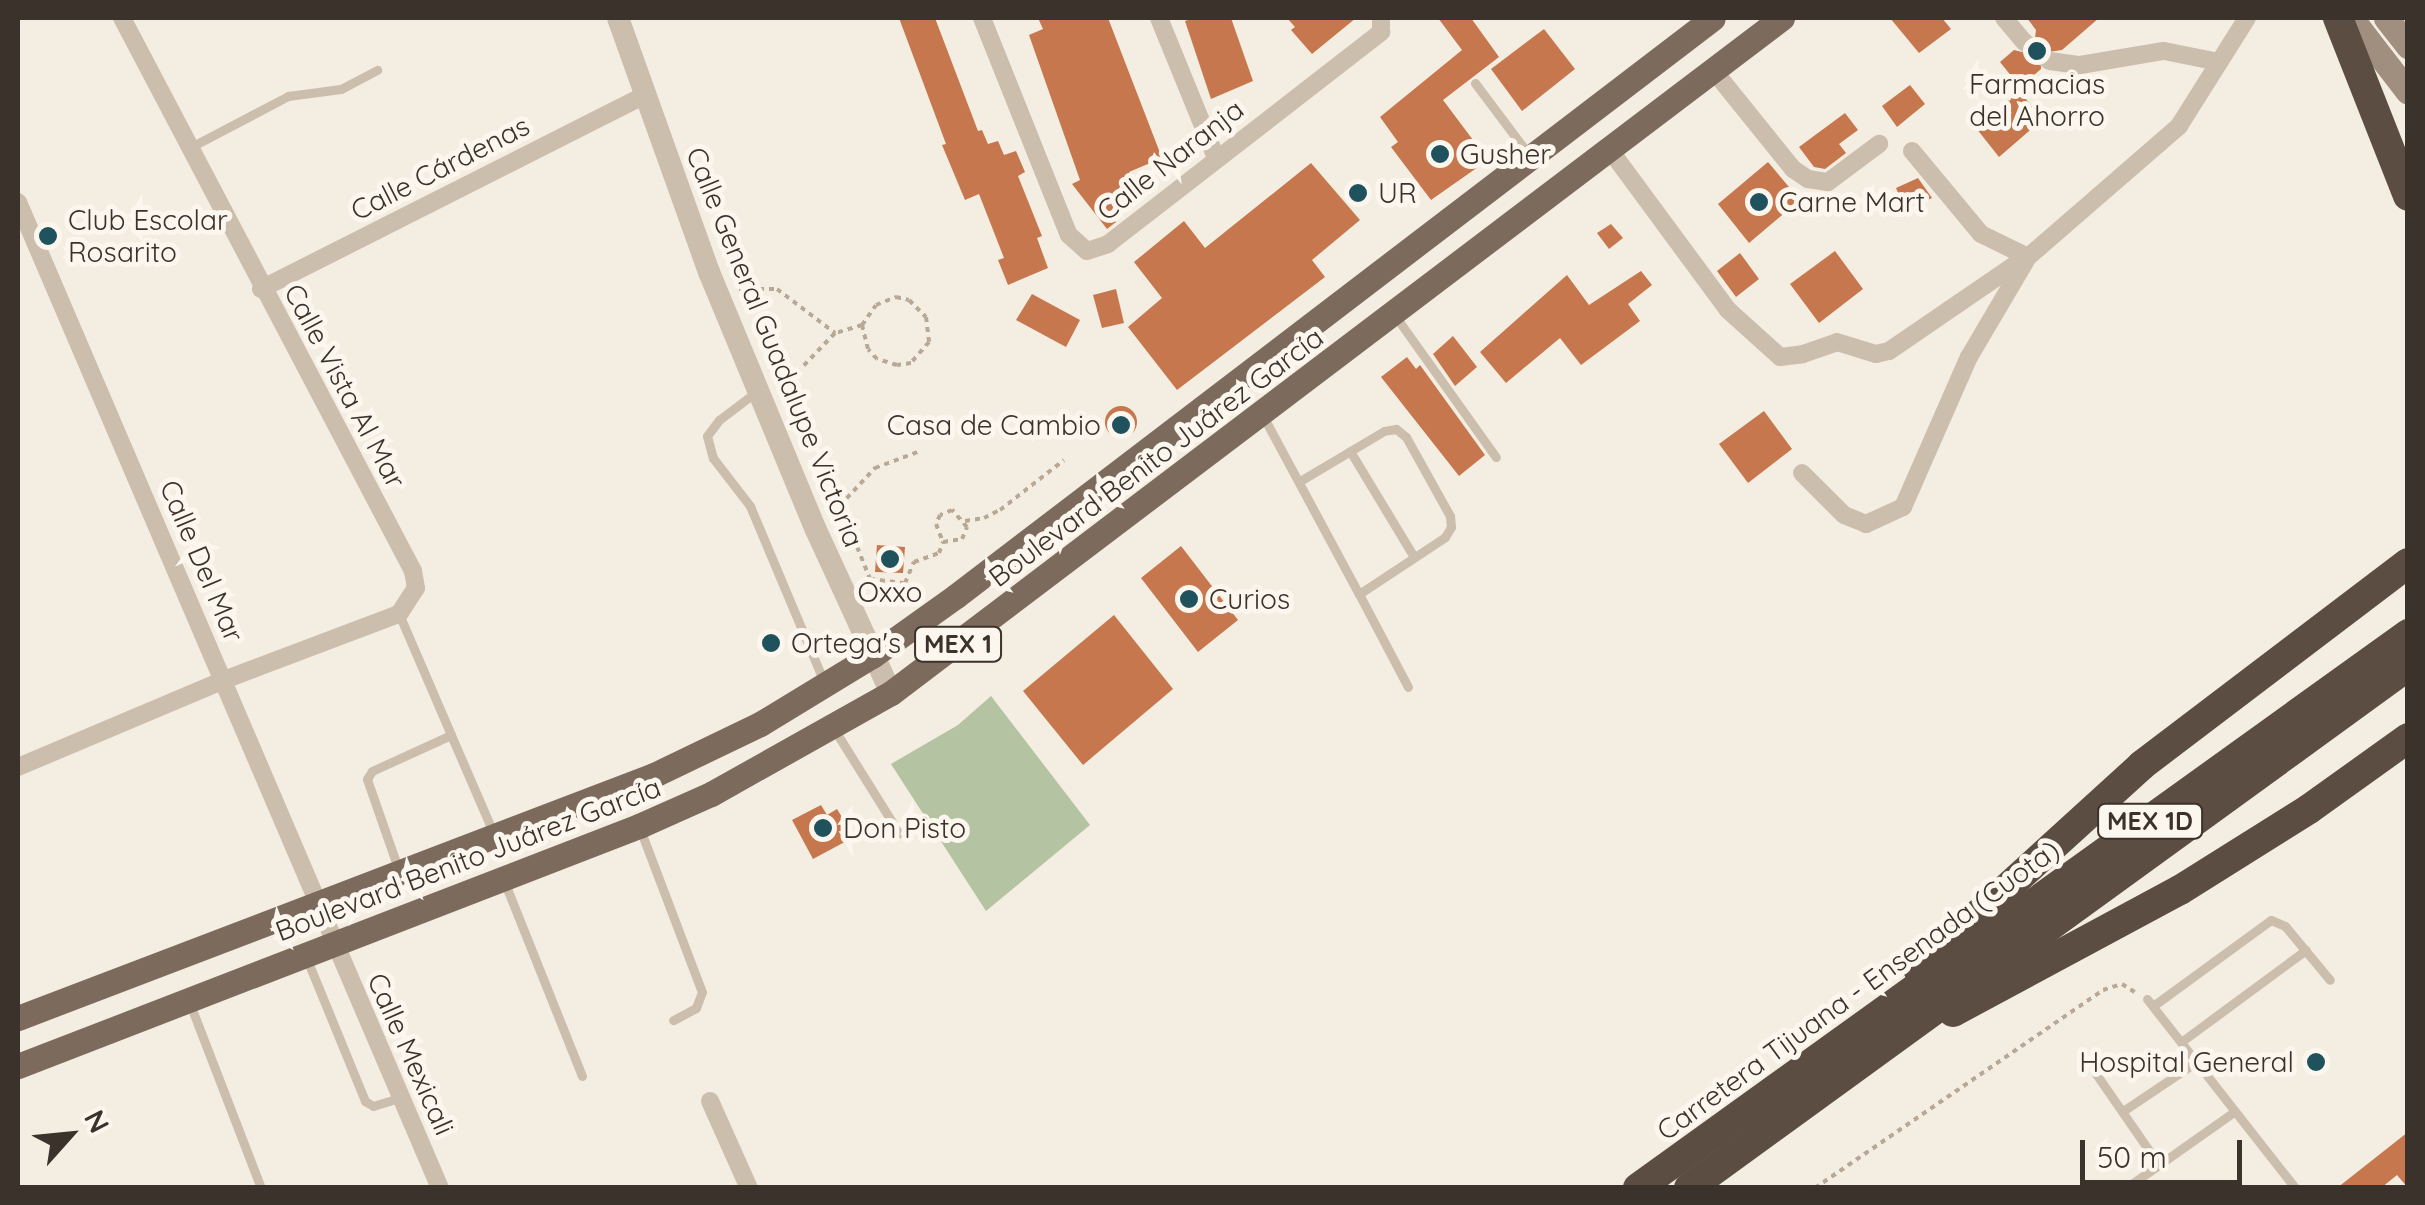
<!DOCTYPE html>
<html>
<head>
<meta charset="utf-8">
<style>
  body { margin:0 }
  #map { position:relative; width:2425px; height:1205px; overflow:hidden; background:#f4ede1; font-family:Quicksand,sans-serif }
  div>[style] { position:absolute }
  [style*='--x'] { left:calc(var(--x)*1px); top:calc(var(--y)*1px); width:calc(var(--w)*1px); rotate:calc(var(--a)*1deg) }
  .green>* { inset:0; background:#b4c3a1 }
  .building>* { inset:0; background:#c6774d }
  .round { border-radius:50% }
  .minor-tunnel>* { height:18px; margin-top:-9px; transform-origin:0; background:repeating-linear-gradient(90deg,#cfc8bd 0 18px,transparent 0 27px) }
  .path>* { height:4px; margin-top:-2px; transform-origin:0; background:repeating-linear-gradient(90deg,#b8a997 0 5px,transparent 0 10px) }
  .service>* { height:9px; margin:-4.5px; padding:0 4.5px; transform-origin:4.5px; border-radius:4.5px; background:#ccbeac }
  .minor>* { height:18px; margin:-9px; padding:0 9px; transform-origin:9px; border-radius:9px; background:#ccbeac }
  .tertiary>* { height:22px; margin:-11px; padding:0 11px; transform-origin:11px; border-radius:11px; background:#ccbeac }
  .secondary>* { height:25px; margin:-12.5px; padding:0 12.5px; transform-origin:12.5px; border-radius:12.5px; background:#a08e7e }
  .primary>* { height:25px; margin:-12.5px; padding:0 12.5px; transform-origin:12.5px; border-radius:12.5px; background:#7c6b5d }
  .motorway>* { height:30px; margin:-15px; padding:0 15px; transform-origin:15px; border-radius:15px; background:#5b4d42 }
  .dots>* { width:28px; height:28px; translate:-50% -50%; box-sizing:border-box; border:5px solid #fbf6ee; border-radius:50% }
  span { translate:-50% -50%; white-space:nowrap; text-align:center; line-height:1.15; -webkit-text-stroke:10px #fbf6ee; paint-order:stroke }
  .shield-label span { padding:2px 8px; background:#fbf6ee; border:2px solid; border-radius:8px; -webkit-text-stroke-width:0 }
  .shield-label { font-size:25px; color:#3b322b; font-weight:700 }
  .poi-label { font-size:28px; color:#3b322b }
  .left { translate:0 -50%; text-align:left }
  .right { translate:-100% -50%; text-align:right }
  .street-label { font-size:28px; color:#3b322b }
  .frame { position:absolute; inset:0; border:20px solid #3b322b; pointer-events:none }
  .north { position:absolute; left:20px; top:1085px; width:100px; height:100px; -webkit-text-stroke:8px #fbf6ee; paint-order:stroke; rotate:63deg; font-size:28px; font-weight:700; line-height:40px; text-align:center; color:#3b322b }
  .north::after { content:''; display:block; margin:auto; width:35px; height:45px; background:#3b322b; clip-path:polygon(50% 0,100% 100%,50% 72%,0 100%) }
  .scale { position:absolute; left:2080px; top:1140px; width:162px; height:45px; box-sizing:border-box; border:5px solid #3b322b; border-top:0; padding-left:12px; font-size:30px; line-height:35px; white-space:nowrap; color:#3b322b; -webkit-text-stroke:8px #fbf6ee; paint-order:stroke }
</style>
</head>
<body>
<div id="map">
  <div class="green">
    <i style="clip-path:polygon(991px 696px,1090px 825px,986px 911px,891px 764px,958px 725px)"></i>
  </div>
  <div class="building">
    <i style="clip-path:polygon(899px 18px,935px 18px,978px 131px,982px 130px,988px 144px,998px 141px,1004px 155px,1016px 151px,1025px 172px,1018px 176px,1042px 236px,1037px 238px,1048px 268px,1008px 285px,998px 260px,1004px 258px,979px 194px,965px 200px,942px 145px,946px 144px)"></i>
    <i style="clip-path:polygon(1038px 18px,1108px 18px,1162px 158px,1129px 172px,1140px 200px,1112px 212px,1116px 222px,1107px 229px,1072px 184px,1080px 180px,1029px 35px,1043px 29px)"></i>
    <i style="clip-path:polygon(1194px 18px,1231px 18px,1253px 81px,1211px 99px,1185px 21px)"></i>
    <i style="clip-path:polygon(1287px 18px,1356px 18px,1312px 54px,1291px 30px,1295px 27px)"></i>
    <i style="clip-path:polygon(1438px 18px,1471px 18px,1499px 57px,1443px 100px,1488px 160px,1431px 200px,1391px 147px,1398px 142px,1380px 117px,1462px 50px)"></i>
    <i style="clip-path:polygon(1890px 18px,1942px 18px,1951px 29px,1919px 53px)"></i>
    <i style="clip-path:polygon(2027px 18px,2099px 18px,2062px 50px,2041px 53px,2041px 69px,2020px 87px,2000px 62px,2014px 50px,2026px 53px,2034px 46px,2036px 30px)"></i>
    <i style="clip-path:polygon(1544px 29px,1575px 69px,1522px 111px,1491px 69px)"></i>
    <i style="clip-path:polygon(1910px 85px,1925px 104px,1897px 127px,1882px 106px)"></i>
    <i style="clip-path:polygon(2019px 91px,2043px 119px,1999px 157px,1976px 128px)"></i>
    <i style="clip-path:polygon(1845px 113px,1858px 130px,1839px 144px,1846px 153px,1825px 169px,1814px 167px,1799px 147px)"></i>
    <i style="clip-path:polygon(1768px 162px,1800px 200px,1749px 243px,1718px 204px)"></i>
    <i style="clip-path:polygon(1311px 163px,1360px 220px,1312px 260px,1325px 277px,1177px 390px,1128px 327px,1162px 298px,1134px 262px,1184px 221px,1205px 248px)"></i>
    <i style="clip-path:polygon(1918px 178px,1932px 198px,1905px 210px,1896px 188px)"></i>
    <i style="clip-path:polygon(1611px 224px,1623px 238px,1609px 249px,1597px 233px)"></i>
    <i style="clip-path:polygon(1835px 251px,1863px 289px,1819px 323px,1790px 284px)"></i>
    <i style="clip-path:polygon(1740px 253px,1759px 279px,1736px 297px,1717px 271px)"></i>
    <i style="clip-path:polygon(1641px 271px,1652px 285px,1628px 304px,1640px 321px,1581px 365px,1560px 338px,1506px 383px,1480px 352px,1567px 275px,1589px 305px)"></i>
    <i style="clip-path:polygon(1116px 289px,1124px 323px,1102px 328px,1093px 295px)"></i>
    <i style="clip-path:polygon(1032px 294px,1080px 320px,1066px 347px,1016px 320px)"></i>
    <i style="clip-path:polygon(1453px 336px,1477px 367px,1455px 386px,1433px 354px)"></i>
    <i style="clip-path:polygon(1407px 357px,1416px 369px,1420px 365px,1485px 455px,1459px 476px,1381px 377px)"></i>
    <i class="round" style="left:1105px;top:406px;width:32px;height:32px"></i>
    <i style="clip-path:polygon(1764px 411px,1792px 449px,1748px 483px,1719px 444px)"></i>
    <i style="clip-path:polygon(877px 545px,905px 547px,903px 573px,875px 572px)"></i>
    <i style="clip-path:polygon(1181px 546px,1238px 620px,1198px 652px,1141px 578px)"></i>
    <i style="clip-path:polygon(1114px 615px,1173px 689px,1083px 765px,1023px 691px)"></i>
    <i style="clip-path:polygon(821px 805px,827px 815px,837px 809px,854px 837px,813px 859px,792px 820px)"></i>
    <i style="clip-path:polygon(2408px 1132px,2408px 1188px,2397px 1175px,2381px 1188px,2337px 1188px)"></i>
  </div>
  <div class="minor-tunnel">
    <i style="--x:2023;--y:41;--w:34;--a:37"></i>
  </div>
  <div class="path">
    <i style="--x:739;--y:289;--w:38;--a:0"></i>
    <i style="--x:777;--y:289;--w:73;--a:37.2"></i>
    <i style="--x:862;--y:325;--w:24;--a:-55"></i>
    <i style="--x:876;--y:305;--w:22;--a:-22"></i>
    <i style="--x:896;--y:297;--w:13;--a:13"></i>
    <i style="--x:909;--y:300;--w:24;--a:45"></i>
    <i style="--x:926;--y:317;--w:25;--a:83"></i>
    <i style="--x:929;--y:342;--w:28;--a:131"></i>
    <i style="--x:911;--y:363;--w:14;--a:172"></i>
    <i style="--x:897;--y:365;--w:21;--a:-163"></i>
    <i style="--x:877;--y:359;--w:13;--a:-132"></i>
    <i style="--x:868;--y:349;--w:25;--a:-104"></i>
    <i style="--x:862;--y:325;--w:28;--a:163"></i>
    <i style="--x:835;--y:333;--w:65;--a:133.8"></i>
    <i style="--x:790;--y:380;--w:214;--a:68.1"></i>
    <i style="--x:870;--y:579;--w:35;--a:7"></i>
    <i style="--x:905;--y:583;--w:23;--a:-67"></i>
    <i style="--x:914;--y:562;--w:27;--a:-20"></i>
    <i style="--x:939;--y:553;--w:12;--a:-70"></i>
    <i style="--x:943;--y:542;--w:19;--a:-9"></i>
    <i style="--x:962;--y:539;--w:13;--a:-67"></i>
    <i style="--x:967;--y:527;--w:23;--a:-131"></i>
    <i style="--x:952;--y:510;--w:13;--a:157"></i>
    <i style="--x:940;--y:515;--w:10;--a:114"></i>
    <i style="--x:936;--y:524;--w:19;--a:69"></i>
    <i style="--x:833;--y:513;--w:62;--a:-47"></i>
    <i style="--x:875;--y:468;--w:48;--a:-20.7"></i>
    <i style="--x:965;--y:521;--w:19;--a:-9"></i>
    <i style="--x:984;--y:518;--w:18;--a:-27"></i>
    <i style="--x:1000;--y:510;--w:81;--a:-38"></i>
    <i style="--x:1815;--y:1188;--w:349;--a:-34.5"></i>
    <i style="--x:2103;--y:990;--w:20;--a:-18"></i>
    <i style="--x:2122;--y:984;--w:15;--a:32"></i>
  </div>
  <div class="service">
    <i style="--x:1475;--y:83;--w:90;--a:53.1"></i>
    <i style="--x:191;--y:147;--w:110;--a:-27.7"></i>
    <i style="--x:288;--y:96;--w:53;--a:-7.5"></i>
    <i style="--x:341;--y:89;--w:41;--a:-27.8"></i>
    <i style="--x:1396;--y:317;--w:172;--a:54.5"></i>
    <i style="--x:756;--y:392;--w:46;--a:142.9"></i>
    <i style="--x:719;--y:420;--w:20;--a:127"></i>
    <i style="--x:707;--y:436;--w:23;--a:75"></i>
    <i style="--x:713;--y:458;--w:61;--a:52.4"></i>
    <i style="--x:750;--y:506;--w:189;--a:67.2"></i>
    <i style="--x:1263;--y:416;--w:202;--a:61.7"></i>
    <i style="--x:1359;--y:594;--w:103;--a:-33.5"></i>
    <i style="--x:1445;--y:537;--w:12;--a:-59"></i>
    <i style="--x:1451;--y:527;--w:11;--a:-95"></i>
    <i style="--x:1450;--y:516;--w:90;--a:-119.1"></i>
    <i style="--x:1406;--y:437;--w:13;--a:-141"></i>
    <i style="--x:1396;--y:429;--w:12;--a:171"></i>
    <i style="--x:1384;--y:431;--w:98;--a:149.2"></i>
    <i style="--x:1350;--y:451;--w:124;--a:58.9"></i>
    <i style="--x:1359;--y:594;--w:105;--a:62.2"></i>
    <i style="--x:399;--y:614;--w:132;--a:66.7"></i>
    <i style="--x:834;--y:729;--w:123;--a:58"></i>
    <i style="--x:640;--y:829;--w:174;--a:69.2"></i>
    <i style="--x:702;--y:992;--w:17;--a:111"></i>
    <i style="--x:696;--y:1008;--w:26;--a:152"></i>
    <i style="--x:399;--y:871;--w:97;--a:-109.2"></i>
    <i style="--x:367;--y:779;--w:9;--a:-58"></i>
    <i style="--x:372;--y:771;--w:87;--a:-24.5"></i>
    <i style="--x:451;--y:735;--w:106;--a:66.6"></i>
    <i style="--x:504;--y:881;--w:210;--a:68.2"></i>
    <i style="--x:306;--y:957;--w:156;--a:67.7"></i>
    <i style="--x:365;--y:1101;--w:9;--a:32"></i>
    <i style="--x:373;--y:1106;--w:28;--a:-17"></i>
    <i style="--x:2147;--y:999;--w:240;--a:51.9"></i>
    <i style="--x:190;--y:1004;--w:197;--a:68.9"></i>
    <i style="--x:2153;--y:1006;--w:146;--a:-36.1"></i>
    <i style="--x:2271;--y:920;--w:15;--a:23"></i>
    <i style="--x:2285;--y:926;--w:70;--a:50.2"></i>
    <i style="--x:2181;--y:1042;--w:155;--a:-36.4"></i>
    <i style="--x:2094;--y:1071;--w:114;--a:55.3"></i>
    <i style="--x:2123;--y:1111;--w:88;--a:-33.9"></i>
    <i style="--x:2126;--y:1188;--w:133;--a:-35.2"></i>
  </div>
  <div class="minor">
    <i style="--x:982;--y:18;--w:234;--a:68.2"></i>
    <i style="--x:1069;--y:235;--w:24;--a:42"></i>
    <i style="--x:1087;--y:251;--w:22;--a:-18"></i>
    <i style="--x:1108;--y:244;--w:346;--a:-37.8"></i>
    <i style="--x:1381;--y:32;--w:14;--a:-90"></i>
    <i style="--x:1159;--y:18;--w:151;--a:67.8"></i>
    <i style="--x:2004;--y:18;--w:30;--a:50"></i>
    <i style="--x:2050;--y:61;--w:30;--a:8"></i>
    <i style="--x:2080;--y:65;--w:85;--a:-9.5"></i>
    <i style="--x:2164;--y:51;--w:56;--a:11.3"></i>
    <i style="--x:1714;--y:71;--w:126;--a:51.1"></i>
    <i style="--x:1793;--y:169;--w:18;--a:34"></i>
    <i style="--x:1808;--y:179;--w:20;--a:9"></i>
    <i style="--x:1828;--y:182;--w:64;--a:-36.7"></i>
    <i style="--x:1610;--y:150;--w:199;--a:53.6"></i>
    <i style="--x:1728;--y:310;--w:70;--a:42.1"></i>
    <i style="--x:1780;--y:357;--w:23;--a:-7"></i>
    <i style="--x:1803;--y:354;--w:36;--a:-19"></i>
    <i style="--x:1837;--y:342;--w:41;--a:17.1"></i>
    <i style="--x:1876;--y:354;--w:13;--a:-13"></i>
    <i style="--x:1889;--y:351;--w:161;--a:-34.4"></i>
    <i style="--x:1912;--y:151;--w:108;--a:50.3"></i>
    <i style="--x:1981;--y:234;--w:52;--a:26.1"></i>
    <i style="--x:18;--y:202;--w:1073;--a:66.83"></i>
    <i style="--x:261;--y:289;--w:428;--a:-26.8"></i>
    <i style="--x:1802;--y:473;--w:59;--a:45"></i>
    <i style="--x:1844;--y:515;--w:24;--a:22"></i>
    <i style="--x:1866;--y:524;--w:41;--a:-24.7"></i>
    <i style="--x:1903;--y:507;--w:164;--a:-66.3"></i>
    <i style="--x:1969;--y:357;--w:116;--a:-59.5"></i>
    <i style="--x:2028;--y:257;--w:200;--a:-40.9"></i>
    <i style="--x:2179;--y:126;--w:128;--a:-57.8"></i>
    <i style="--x:18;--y:767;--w:224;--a:-22.9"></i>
    <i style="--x:224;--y:680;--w:187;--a:-20.7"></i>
    <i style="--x:399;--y:614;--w:31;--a:-57"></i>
    <i style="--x:416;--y:588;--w:17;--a:-100"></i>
    <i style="--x:413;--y:571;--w:625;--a:-117.75"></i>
    <i style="--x:710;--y:1101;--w:95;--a:65.9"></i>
  </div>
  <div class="tertiary">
    <i style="--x:618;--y:18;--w:270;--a:70.3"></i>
    <i style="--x:709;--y:272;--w:279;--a:67.5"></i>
    <i style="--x:816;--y:530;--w:179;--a:65.3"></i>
  </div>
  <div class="secondary">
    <i style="--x:2351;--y:18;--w:93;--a:52.4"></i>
    <i style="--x:2386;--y:18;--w:36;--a:52"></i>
  </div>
  <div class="primary">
    <i style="--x:18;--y:1018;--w:681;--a:-20.91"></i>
    <i style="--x:654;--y:775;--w:118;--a:-25.7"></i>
    <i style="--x:760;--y:724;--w:131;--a:-31.3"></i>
    <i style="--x:872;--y:656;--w:103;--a:-35.5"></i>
    <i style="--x:956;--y:596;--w:952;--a:-37.36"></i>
    <i style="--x:18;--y:1066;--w:666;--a:-21.13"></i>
    <i style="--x:639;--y:826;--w:79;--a:-24"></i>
    <i style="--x:711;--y:794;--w:206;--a:-29.3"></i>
    <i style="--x:891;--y:693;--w:1118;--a:-37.15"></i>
  </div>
  <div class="motorway">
    <i style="--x:2338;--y:18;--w:191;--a:68.5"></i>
    <i style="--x:1918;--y:969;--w:303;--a:-42.3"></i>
    <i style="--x:2142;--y:765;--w:334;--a:-37.2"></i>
    <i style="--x:1953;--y:1012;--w:258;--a:-28.3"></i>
    <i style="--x:2180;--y:890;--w:152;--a:-32.1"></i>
    <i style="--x:2309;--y:809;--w:122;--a:-35.6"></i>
    <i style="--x:1638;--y:1188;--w:949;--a:-35.73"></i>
    <i style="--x:1689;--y:1188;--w:889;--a:-35.98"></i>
  </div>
  <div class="dots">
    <i style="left:2037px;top:51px;background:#20525d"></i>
    <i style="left:1440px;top:154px;background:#20525d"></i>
    <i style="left:1358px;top:193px;background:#20525d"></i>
    <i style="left:1759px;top:202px;background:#20525d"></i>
    <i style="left:48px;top:236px;background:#20525d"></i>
    <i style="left:1121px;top:425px;background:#20525d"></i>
    <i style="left:890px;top:559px;background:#20525d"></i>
    <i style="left:1189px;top:599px;background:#20525d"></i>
    <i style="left:771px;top:643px;background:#20525d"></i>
    <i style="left:823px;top:828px;background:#20525d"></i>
    <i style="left:2316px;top:1062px;background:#20525d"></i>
  </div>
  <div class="shield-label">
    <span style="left:958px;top:644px">MEX 1</span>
    <span style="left:2150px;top:821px">MEX 1D</span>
  </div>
  <div class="poi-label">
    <span style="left:2037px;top:100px">Farmacias<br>del Ahorro</span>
    <span class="left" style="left:1460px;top:154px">Gusher</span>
    <span class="left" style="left:1378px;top:193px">UR</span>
    <span class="left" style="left:1779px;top:202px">Carne Mart</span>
    <span class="left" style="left:68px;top:236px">Club Escolar<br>Rosarito</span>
    <span class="right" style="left:1101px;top:425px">Casa de Cambio</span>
    <span style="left:890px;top:592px">Oxxo</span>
    <span class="left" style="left:1209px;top:599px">Curios</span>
    <span class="left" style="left:791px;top:643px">Ortega's</span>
    <span class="left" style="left:843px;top:828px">Don Pisto</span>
    <span class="right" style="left:2294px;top:1062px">Hospital General</span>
  </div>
  <div class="street-label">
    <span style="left:1170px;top:160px;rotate:-38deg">Calle Naranja</span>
    <span style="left:440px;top:168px;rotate:-27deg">Calle Cárdenas</span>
    <span style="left:775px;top:347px;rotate:68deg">Calle General Guadalupe Victoria</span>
    <span style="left:345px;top:386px;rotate:62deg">Calle Vista Al Mar</span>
    <span style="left:1156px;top:457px;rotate:-37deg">Boulevard Benito Juárez García</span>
    <span style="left:202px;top:561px;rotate:67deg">Calle Del Mar</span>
    <span style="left:468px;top:859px;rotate:-21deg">Boulevard Benito Juárez García</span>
    <span style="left:1858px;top:990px;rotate:-36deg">Carretera Tijuana - Ensenada (Cuota)</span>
    <span style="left:411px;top:1054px;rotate:66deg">Calle Mexicali</span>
  </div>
  <div class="frame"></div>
  <div class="north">N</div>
  <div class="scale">50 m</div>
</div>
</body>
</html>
